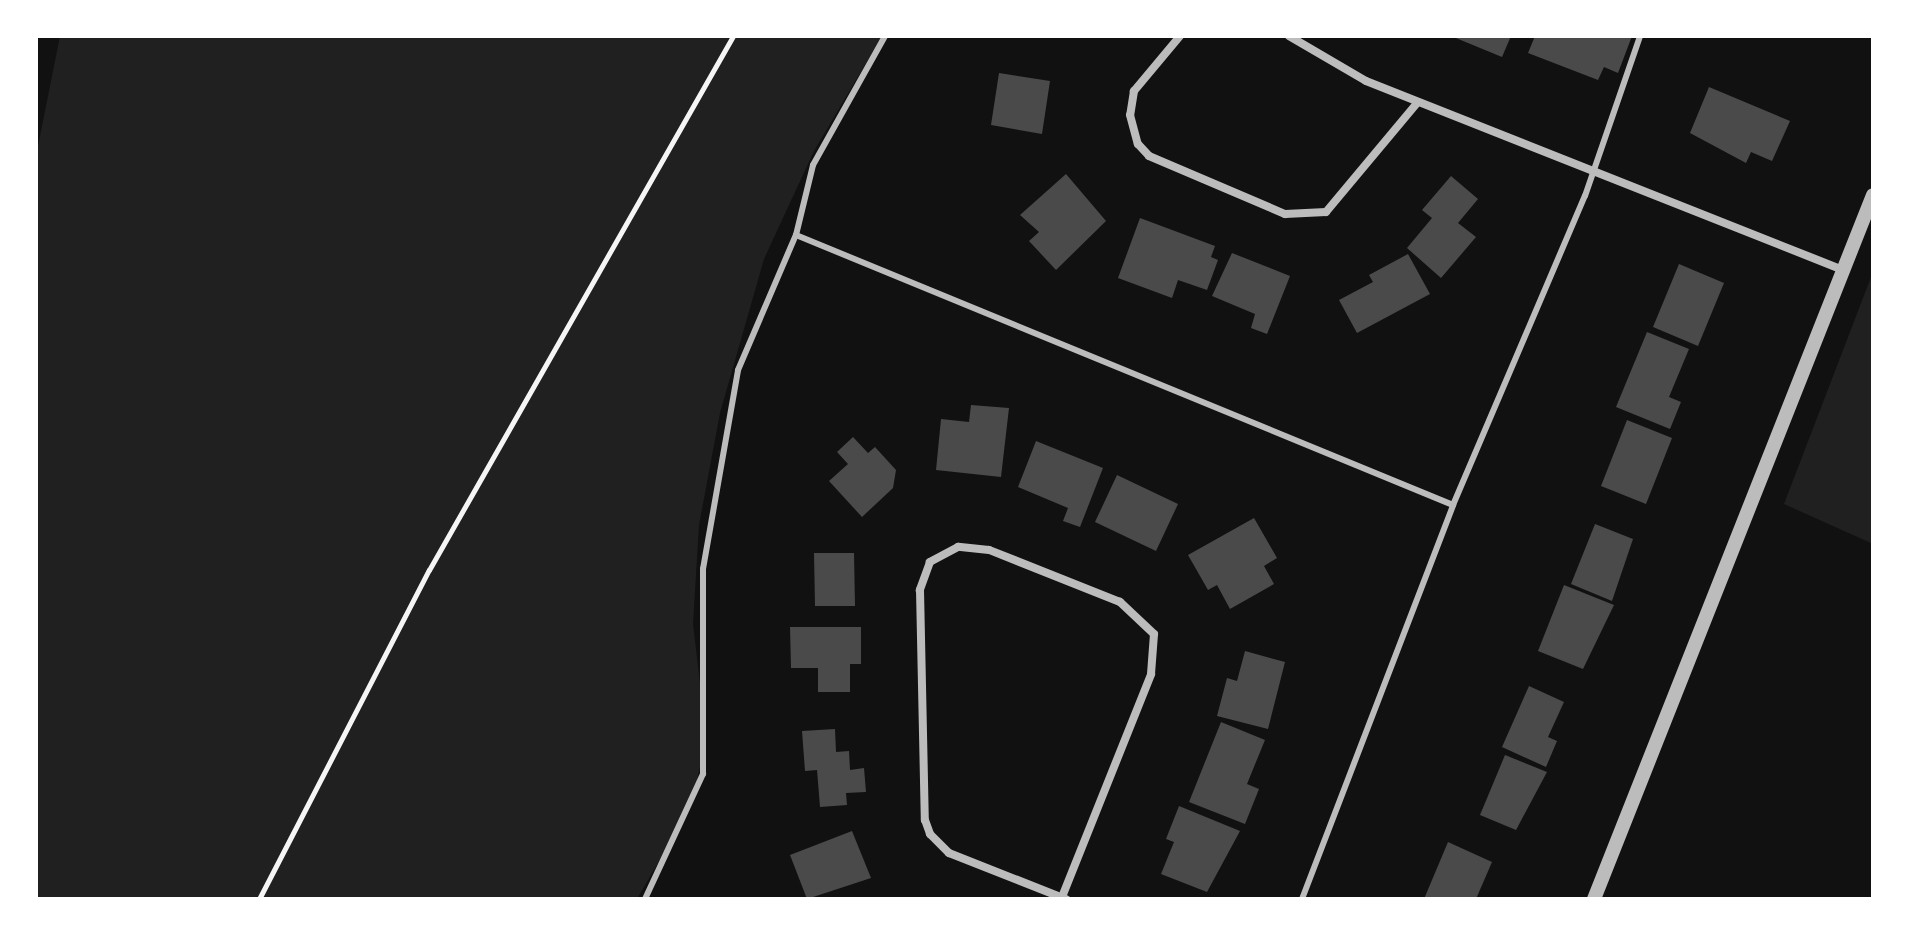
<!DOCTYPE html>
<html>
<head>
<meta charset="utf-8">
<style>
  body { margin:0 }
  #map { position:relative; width:1909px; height:935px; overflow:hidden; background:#111; font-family:"Sofia Sans Condensed",sans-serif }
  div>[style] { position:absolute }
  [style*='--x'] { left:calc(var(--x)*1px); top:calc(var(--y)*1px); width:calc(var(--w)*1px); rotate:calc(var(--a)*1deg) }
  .green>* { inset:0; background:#202020 }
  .building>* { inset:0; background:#4a4a4a }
  .path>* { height:5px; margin:-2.5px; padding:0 2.5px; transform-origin:2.5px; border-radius:2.5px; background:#f5f5f5 }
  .service>* { height:6px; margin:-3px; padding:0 3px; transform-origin:3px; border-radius:3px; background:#bcbcbc }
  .minor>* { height:8px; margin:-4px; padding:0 4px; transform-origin:4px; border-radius:4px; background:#bcbcbc }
  .tertiary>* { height:14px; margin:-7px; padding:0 7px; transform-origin:7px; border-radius:7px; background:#bcbcbc }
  span { translate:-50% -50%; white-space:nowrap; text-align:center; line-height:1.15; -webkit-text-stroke:6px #fff; paint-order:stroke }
  .frame { position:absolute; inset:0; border:38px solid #fff; pointer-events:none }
</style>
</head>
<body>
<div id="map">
  <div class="green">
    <i style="clip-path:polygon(60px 36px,882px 36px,814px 151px,764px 259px,720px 413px,699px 525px,693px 624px,703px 709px,701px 763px,690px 808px,637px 899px,36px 899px,36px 156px)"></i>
    <i style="clip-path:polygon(1873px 272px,1873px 544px,1784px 504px)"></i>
  </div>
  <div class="building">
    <i style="clip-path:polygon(1451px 36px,1511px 36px,1502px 57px)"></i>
    <i style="clip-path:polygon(1535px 36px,1632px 36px,1618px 73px,1604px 67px,1598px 80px,1528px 53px)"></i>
    <i style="clip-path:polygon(999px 73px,1050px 81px,1042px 134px,991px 125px)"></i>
    <i style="clip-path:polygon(1709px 87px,1790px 121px,1772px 161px,1751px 152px,1746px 163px,1690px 133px)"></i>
    <i style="clip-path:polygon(1066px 174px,1106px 221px,1056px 270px,1029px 241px,1039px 232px,1020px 215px)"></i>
    <i style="clip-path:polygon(1451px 176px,1478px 199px,1458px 223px,1476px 237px,1441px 278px,1407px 248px,1432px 218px,1422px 210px)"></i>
    <i style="clip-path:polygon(1140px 218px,1215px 246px,1211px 257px,1218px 260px,1207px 290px,1178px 280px,1172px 298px,1118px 278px)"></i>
    <i style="clip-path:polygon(1232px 253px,1290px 276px,1267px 334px,1251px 328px,1255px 314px,1212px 296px)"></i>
    <i style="clip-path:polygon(1408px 254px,1430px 294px,1357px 333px,1339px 300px,1373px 282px,1369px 275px)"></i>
    <i style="clip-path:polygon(1679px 264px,1724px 283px,1698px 346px,1653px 327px)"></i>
    <i style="clip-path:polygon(1647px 332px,1689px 349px,1669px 397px,1681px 402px,1670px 429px,1616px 407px)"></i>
    <i style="clip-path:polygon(971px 405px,1009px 408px,1001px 477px,936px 470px,941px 419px,969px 422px)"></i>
    <i style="clip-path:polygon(1627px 420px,1672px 438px,1646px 504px,1601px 486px)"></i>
    <i style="clip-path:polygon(853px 437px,868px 453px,875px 447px,896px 470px,893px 488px,862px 517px,829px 481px,848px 464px,837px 452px)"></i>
    <i style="clip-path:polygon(1036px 441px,1103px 468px,1080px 527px,1063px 521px,1068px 508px,1018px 487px)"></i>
    <i style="clip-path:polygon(1117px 475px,1178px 504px,1156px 551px,1095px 522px)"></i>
    <i style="clip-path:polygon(1254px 518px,1277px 558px,1264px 566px,1274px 584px,1230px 609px,1217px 585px,1208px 590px,1188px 555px)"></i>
    <i style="clip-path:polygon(1595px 524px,1633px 539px,1612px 601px,1571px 584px)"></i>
    <i style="clip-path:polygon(814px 553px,854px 553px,855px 606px,815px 606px)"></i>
    <i style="clip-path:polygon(1564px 585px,1614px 605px,1583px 669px,1538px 651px)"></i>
    <i style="clip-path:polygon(790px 627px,861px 627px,861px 664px,850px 664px,850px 692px,818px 692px,818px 668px,791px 668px)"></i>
    <i style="clip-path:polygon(1245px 651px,1285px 662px,1268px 729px,1217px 716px,1227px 678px,1237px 681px)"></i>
    <i style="clip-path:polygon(1529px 686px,1564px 702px,1548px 737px,1557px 741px,1546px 767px,1502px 747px)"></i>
    <i style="clip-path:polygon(1221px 722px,1265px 740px,1247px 784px,1259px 789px,1245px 824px,1189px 802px)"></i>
    <i style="clip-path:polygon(835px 729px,836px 752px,849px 751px,850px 770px,864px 768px,866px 792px,846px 793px,847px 805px,820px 807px,817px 770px,805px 771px,802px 731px)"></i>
    <i style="clip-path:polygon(1505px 755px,1547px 772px,1516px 830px,1480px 815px)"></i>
    <i style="clip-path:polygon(1179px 806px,1240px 831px,1207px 892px,1161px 874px,1174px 842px,1166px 839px)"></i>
    <i style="clip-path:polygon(852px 831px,871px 878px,807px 899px,790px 855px)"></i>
    <i style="clip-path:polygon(1448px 842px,1492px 862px,1476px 899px,1424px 899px)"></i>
  </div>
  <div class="path">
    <i style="--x:259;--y:899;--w:370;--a:-62.7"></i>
    <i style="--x:429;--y:570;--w:614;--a:-60.35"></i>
  </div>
  <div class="service">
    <i style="--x:796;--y:235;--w:710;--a:22.34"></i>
    <i style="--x:645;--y:899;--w:138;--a:-65.1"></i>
    <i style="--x:703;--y:774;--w:205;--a:-90"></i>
    <i style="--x:703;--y:569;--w:202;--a:-80"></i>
    <i style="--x:738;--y:370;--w:147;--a:-66.8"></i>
    <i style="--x:796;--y:235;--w:72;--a:-76.3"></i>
    <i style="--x:813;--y:165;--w:148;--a:-60.8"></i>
    <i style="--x:1302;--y:899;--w:422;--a:-69"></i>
    <i style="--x:1453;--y:505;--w:336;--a:-66.9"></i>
    <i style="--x:1585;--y:196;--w:169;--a:-71"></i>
  </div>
  <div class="minor">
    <i style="--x:1180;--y:36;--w:72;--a:129.9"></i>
    <i style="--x:1134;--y:91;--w:24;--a:99"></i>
    <i style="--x:1130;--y:115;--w:30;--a:75"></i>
    <i style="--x:1138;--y:144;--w:16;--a:47"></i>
    <i style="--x:1149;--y:156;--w:148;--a:23.1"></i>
    <i style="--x:1285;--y:214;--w:41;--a:-2.8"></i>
    <i style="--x:1326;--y:212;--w:143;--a:-50.1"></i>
    <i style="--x:1289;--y:36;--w:89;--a:30.3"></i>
    <i style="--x:1366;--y:81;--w:513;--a:21.61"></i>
    <i style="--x:1062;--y:897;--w:240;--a:-68.2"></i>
    <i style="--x:1151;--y:674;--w:40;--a:-85.7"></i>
    <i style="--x:1154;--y:634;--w:47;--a:-136.7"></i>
    <i style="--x:1120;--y:602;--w:141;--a:-158.3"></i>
    <i style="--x:989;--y:550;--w:31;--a:-174"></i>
    <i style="--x:958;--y:547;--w:32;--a:152"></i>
    <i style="--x:930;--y:562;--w:30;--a:110"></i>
    <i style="--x:920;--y:590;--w:230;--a:88.8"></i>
    <i style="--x:925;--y:820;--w:15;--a:70"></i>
    <i style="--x:930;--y:834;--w:27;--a:45"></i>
    <i style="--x:949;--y:853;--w:126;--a:21.5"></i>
  </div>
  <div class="tertiary">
    <i style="--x:1594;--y:899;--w:757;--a:-68.38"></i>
  </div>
  <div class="frame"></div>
</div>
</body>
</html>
